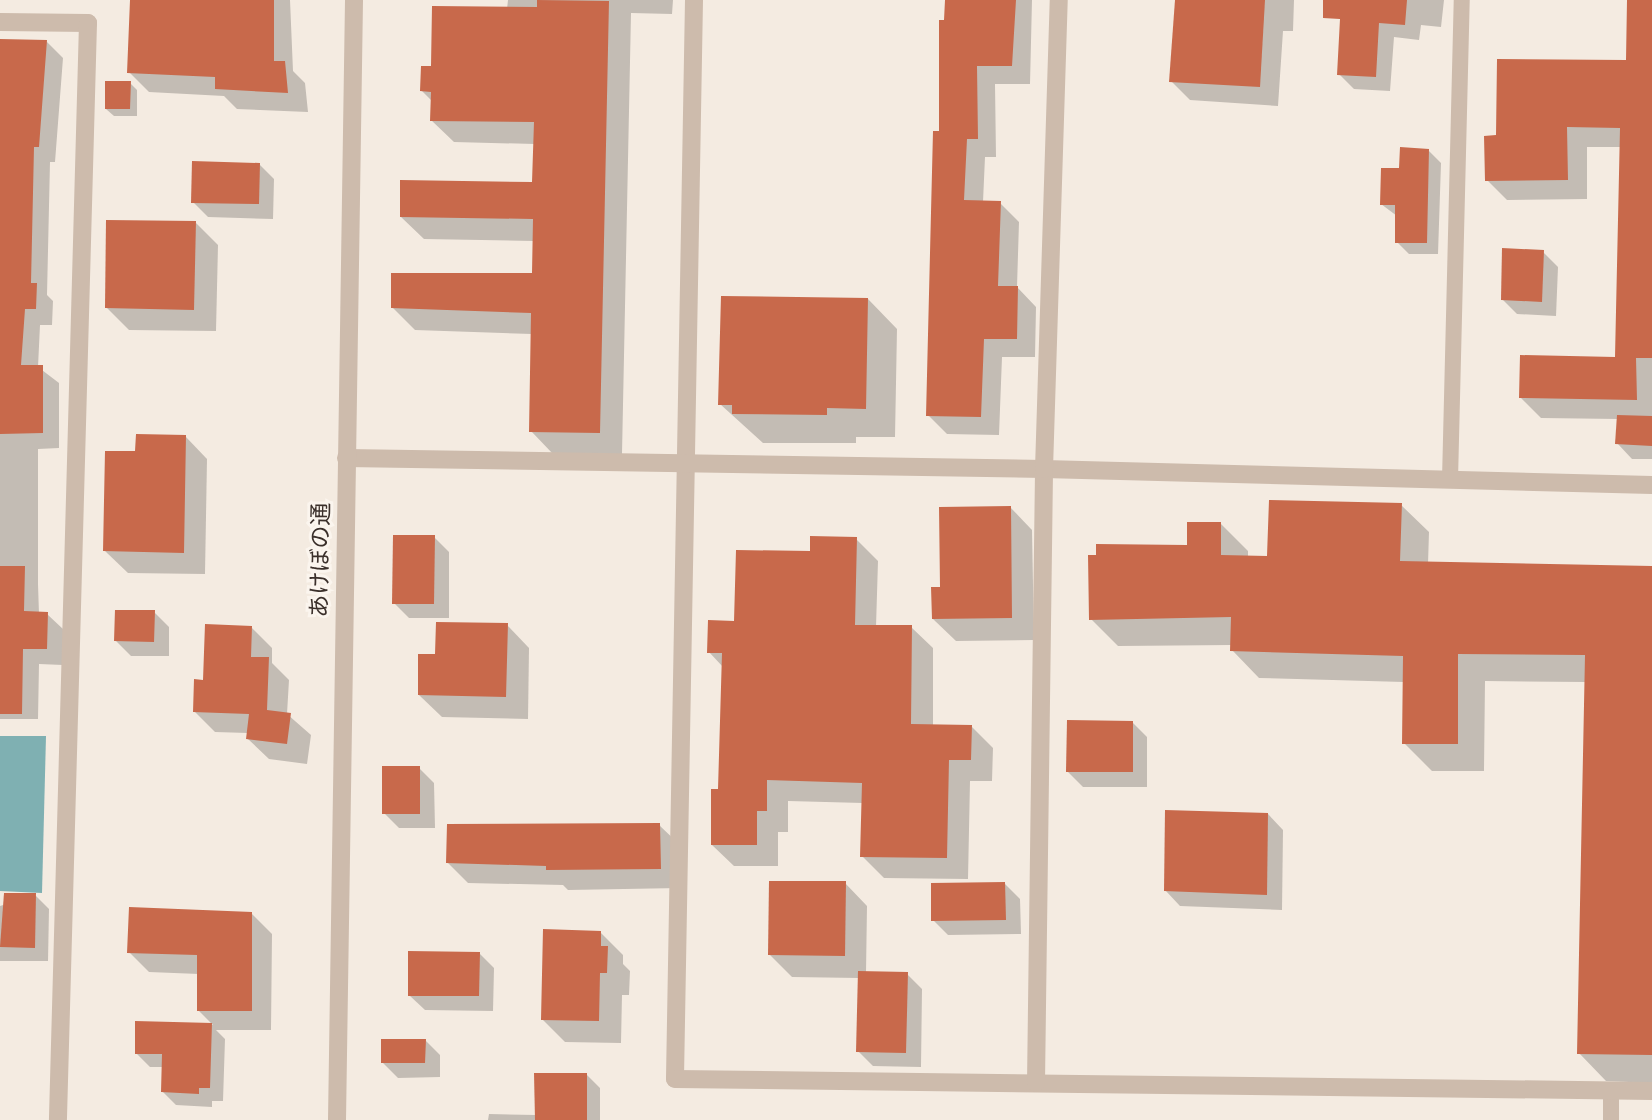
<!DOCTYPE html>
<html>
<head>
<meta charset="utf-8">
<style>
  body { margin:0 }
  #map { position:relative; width:1652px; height:1120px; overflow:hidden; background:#f4ebe1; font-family:"Archivo Narrow","Noto Sans JP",sans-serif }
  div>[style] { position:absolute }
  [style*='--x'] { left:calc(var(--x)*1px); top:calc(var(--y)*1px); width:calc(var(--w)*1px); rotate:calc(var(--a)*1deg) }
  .water>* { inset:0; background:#7fb0b2 }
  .shadow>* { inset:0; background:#0003 }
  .building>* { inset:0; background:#c8694b }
  .service>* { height:16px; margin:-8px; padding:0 8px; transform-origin:8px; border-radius:8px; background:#cdbbac }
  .minor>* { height:18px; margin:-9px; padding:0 9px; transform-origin:9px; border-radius:9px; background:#cdbbac }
  .tertiary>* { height:18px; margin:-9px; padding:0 9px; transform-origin:9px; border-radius:9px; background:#cdbbac }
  span { translate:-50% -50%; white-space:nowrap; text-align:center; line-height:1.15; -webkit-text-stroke:6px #fbf5ee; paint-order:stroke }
  .street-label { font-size:23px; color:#3b302b }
</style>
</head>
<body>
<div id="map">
  <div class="water">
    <i style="clip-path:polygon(0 736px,46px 736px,42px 893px,0 891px)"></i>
  </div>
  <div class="shadow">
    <i style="clip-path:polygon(146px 0,290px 0,293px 71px,305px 83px,308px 112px,237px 109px,224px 96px,149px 92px,129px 72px)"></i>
    <i style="clip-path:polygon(508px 0,673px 0,672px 14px,631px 13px,622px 454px,553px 454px,531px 431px,532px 334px,415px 330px,393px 308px,533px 275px,534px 241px,424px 239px,401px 217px,534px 184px,535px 144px,454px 142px,431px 120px,432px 101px,422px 91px,433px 68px,507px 9px)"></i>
    <i style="clip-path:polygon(946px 0,1032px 0,1030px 84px,995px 84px,996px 157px,985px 157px,983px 202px,1000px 203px,1019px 222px,1017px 287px,1036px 307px,1035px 357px,1002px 357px,999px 435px,947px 434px,928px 415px,935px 133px,941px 133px)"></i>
    <i style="clip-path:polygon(1178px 0,1294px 0,1293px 31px,1283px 31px,1278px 106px,1190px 100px,1171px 81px)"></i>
    <i style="clip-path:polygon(1342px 0,1444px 0,1441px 27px,1421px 25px,1419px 40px,1394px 37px,1390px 91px,1354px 89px,1339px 74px)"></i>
    <i style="clip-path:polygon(1629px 0,1652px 0,1652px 459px,1632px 459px,1617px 443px,1618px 419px,1541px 418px,1521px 398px,1617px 359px,1621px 147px,1587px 147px,1587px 199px,1507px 200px,1487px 180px,1498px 137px,1628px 62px)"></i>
    <i style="clip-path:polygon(46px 41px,63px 58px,55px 162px,50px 162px,47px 295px,53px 301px,52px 325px,40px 325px,38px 367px,59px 383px,59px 448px,38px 449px,38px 584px,39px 614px,47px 614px,64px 630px,63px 665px,39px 664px,38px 719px,0 719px,0 43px)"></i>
    <i style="clip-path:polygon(130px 83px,137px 90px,137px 116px,114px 116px,106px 109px)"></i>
    <i style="clip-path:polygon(1429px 151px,1441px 163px,1438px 254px,1409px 254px,1397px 242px,1397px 216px,1381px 204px,1400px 170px)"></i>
    <i style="clip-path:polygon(259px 164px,274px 179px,273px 219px,208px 217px,193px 202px)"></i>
    <i style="clip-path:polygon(196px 223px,218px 245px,216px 331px,129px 330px,106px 307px)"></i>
    <i style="clip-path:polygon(1543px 252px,1558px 267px,1556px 316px,1517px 314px,1502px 299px)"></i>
    <i style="clip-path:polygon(868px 299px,897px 329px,895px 437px,856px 437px,856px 443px,763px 443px,720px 404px)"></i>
    <i style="clip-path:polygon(185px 436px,207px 459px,205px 574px,128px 573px,105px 551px,137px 453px)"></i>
    <i style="clip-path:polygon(1401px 505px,1429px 532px,1428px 564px,1652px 568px,1652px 1083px,1606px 1081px,1579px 1053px,1586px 682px,1485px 681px,1484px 771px,1432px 771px,1404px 743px,1404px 682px,1259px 678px,1232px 650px,1232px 645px,1118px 646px,1091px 619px,1220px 523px,1248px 551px,1248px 557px,1269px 558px)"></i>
    <i style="clip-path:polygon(1010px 507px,1032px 530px,1034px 640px,956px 641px,933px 619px)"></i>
    <i style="clip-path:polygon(434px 537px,449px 552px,449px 618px,409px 618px,394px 603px)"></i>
    <i style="clip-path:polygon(856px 539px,878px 561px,876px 627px,911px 627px,933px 648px,933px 726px,971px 726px,993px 748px,992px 781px,970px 781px,968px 879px,884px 878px,862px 856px,863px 803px,788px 801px,788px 832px,778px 832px,778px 866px,734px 866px,712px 845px,720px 790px,723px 667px,709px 652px,811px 553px)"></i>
    <i style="clip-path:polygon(154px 612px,169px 627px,169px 656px,131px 656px,116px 641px)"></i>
    <i style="clip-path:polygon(507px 625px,529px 648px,528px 719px,442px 717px,419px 695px,437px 656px)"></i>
    <i style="clip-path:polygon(251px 627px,272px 648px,272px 663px,289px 680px,287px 714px,311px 735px,307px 764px,269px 759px,248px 739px,248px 733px,215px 732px,194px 711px,205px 681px)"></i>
    <i style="clip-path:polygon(1132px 722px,1147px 737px,1147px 787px,1083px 787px,1068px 772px)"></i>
    <i style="clip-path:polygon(419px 768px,434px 783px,435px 828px,399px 828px,384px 813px)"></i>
    <i style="clip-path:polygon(1268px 814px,1283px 830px,1282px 910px,1180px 906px,1165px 890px)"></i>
    <i style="clip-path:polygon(659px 825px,680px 845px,680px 888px,568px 890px,563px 885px,468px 883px,448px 863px)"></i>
    <i style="clip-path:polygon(845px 883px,867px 906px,866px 973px,907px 974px,922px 989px,921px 1067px,873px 1066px,858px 1051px,859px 978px,792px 977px,770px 955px)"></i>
    <i style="clip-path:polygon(1005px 884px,1020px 899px,1021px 934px,948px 935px,933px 920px)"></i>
    <i style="clip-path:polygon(35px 895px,49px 909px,48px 961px,0 961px,0 906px)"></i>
    <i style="clip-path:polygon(252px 914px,272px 934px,271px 1030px,216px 1030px,225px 1039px,223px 1101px,212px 1101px,212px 1107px,176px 1105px,162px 1091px,163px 1067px,150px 1067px,136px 1053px,137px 1023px,213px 1025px,198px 1010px,199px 974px,149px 972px,129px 952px)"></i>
    <i style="clip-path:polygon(600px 932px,623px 955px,623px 964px,630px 971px,629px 995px,622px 995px,621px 1043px,565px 1042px,543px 1020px)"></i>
    <i style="clip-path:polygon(479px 953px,494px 968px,493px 1011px,425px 1010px,409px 995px)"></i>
    <i style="clip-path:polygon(425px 1040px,440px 1055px,440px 1077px,398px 1078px,383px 1063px)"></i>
    <i style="clip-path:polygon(586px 1074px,600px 1088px,600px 1120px,488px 1120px,489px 1114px,536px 1115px)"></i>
  </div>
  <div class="building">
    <i style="clip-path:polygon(130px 0,274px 0,274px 61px,285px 61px,288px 93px,215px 89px,215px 77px,127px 73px)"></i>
    <i style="clip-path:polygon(537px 0,609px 1px,600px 433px,529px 432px,531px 313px,391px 308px,391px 273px,532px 273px,533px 219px,400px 217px,400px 180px,532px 182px,534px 122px,430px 121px,431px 92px,420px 91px,421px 66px,431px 66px,432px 6px,537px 7px)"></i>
    <i style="clip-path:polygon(945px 0,1016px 0,1012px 66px,977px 66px,978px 139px,967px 139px,964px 200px,1001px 201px,998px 286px,1018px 286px,1017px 339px,984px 339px,981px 417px,926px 416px,933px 131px,939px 131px,939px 20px,944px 20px)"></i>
    <i style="clip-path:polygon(1175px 0,1265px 0,1260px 87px,1169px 82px)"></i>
    <i style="clip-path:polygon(1323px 0,1407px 0,1405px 25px,1379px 23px,1376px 77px,1337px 75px,1340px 19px,1323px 18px)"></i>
    <i style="clip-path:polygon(1627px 0,1652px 0,1652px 358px,1636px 358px,1637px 400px,1519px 398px,1520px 355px,1615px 357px,1620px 128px,1567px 127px,1568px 180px,1485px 181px,1484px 136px,1496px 135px,1497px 59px,1626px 60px)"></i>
    <i style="clip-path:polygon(0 39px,47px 40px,39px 147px,34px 147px,31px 283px,37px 283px,36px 309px,25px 309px,21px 365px,43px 365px,43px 433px,0 434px)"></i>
    <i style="clip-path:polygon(105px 81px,131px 81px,130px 109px,105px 109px)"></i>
    <i style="clip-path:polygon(1400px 147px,1429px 149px,1427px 243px,1395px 243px,1395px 205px,1380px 205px,1381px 168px,1399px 168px)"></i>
    <i style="clip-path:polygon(192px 161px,260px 163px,259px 204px,191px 203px)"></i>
    <i style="clip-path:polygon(106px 220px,196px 221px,194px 310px,105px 308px)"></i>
    <i style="clip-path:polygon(1502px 248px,1544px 250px,1542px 302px,1501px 300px)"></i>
    <i style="clip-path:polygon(721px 296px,868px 298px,866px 409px,827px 408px,827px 415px,732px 414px,732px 405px,718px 405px)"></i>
    <i style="clip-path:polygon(1617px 415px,1652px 416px,1652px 446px,1615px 444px)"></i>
    <i style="clip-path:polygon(136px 434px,186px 435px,184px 553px,103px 551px,105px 451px,135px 451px)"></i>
    <i style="clip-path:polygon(1269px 500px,1402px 503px,1400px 561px,1652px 566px,1652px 1055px,1577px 1054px,1585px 655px,1458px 654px,1458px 744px,1402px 744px,1403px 656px,1230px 651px,1231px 617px,1089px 620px,1088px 555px,1096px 555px,1096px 544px,1187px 545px,1187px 522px,1221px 522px,1221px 555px,1267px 556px)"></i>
    <i style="clip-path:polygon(1011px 506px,1012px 618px,932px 619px,931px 587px,940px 587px,939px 507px)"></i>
    <i style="clip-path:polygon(393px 535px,435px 535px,434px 604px,392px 604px)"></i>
    <i style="clip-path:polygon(810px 536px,857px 537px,855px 625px,912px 625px,911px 724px,972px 725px,971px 760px,949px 760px,947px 858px,860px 857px,862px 783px,767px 780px,767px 811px,757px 811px,757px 845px,711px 845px,711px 789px,718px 789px,722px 653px,707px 653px,708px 620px,734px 621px,736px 550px,810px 551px)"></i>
    <i style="clip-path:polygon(0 566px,25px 566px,24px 611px,48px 612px,47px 649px,23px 649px,22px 714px,0 714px)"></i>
    <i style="clip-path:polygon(115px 610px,155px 610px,154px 642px,114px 641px)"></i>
    <i style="clip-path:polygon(436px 622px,508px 623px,506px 697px,418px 695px,418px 654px,435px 654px)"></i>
    <i style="clip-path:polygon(205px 624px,252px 626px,251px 657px,269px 657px,267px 710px,291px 713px,287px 744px,246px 739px,249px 714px,193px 712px,194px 679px,203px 680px)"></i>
    <i style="clip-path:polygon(1067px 720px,1133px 721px,1133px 772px,1066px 772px)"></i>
    <i style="clip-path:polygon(382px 766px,420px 766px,420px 814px,382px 814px)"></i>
    <i style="clip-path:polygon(1165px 810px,1268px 813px,1267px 895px,1164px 891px)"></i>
    <i style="clip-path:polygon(660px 823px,661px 869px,546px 870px,546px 866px,446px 863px,447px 824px)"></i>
    <i style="clip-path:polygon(769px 881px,846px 881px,845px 956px,768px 955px)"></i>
    <i style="clip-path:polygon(1005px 882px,1006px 920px,931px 921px,931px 883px)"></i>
    <i style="clip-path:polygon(4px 893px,36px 893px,35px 948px,0 947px)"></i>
    <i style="clip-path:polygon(129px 907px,252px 912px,252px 1011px,197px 1011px,197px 955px,127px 953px)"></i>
    <i style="clip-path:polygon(543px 929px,601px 931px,601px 946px,608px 946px,607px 973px,600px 973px,599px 1021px,541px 1020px)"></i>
    <i style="clip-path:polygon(408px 951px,480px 952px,479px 996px,408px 996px)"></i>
    <i style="clip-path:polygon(858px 971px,908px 972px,906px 1053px,856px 1052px)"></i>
    <i style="clip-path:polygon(135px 1021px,212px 1023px,210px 1088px,199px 1088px,199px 1094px,161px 1092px,162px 1054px,135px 1054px)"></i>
    <i style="clip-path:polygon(381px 1039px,426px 1039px,425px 1063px,381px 1063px)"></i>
    <i style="clip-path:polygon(534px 1073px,587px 1073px,587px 1120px,535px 1120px)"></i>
  </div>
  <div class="service">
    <i style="--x:1450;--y:480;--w:480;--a:-88.6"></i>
    <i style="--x:1611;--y:1120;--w:29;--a:-90"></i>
  </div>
  <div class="minor">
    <i style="--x:694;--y:0;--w:1079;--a:91.01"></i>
    <i style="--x:675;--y:1079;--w:977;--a:0.7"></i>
    <i style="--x:0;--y:22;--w:88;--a:0.7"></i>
    <i style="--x:88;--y:23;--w:1097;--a:91.57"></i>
    <i style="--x:346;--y:458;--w:698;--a:0.9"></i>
    <i style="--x:1044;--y:469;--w:608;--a:1.51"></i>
    <i style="--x:1036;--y:1083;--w:614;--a:-89.25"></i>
    <i style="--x:1044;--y:469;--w:469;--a:-88.2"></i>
  </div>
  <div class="tertiary">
    <i style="--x:337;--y:1120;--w:1120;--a:-89.13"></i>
  </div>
  <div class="street-label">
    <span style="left:320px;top:560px;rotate:-89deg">あけぼの通</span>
  </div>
</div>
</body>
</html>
